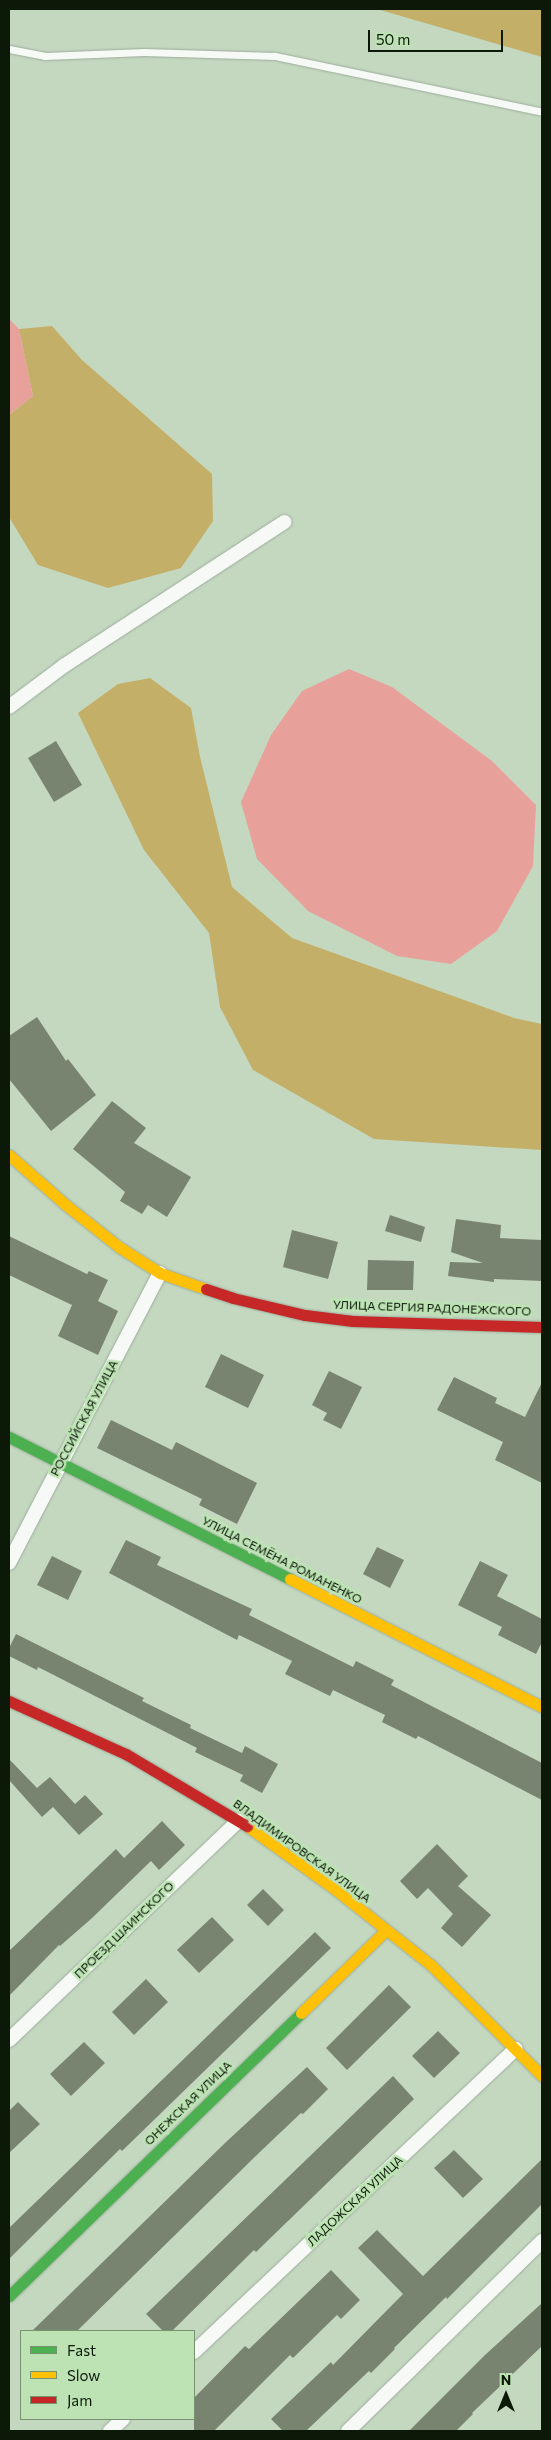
<!DOCTYPE html>
<html>
<head>
<meta charset="utf-8">
<style>
  body { margin:0 }
  #map { position:relative; width:551px; height:2440px; overflow:hidden; background:#c4d8c0; font-family:Commissioner,sans-serif }
  div>[style] { position:absolute }
  [style*='--x'] { left:calc(var(--x)*1px); top:calc(var(--y)*1px); width:calc(var(--w)*1px); rotate:calc(var(--a)*1deg) }
  .forest>* { inset:0; background:#c3af67 }
  .water>* { inset:0; background:#e7a19a }
  .building>* { inset:0; background:#798470 }
  .roads { filter:drop-shadow(0 0 1px #9dad9a) drop-shadow(0 0 1px #9dad9a) }
  .lane>* { height:7px; margin:-3.5px; padding:0 3.5px; transform-origin:3.5px; border-radius:3.5px; background:#f6f9f6 }
  .street>* { height:14px; margin:-7px; padding:0 7px; transform-origin:7px; border-radius:7px; background:#f6f9f6 }
  .fast>* { height:11px; margin:-5.5px; padding:0 5.5px; transform-origin:5.5px; border-radius:5.5px; background:#4caf50 }
  .slow>* { height:11px; margin:-5.5px; padding:0 5.5px; transform-origin:5.5px; border-radius:5.5px; background:#ffc107 }
  .jam>* { height:11px; margin:-5.5px; padding:0 5.5px; transform-origin:5.5px; border-radius:5.5px; background:#c62828 }
  span { translate:-50% -50%; white-space:nowrap; text-align:center; line-height:1.15; -webkit-text-stroke:5px #bde3b5; paint-order:stroke }
  .street-label { font-size:12px; color:#0c1909 }
  .frame { position:absolute; inset:0; border:10px solid #0c1909; pointer-events:none }
  .legend { position:absolute; left:20px; top:2330px; width:175px; height:90px; box-sizing:border-box; background:#bde3b5; border:1px solid #769270; margin:0; padding:6px 9px; list-style:none; font-size:15px; color:#0c1909 }
  .legend li { display:flex; align-items:center; gap:10px; height:25px }
  .legend b { width:25px; border:1px solid #769270 }
  .north { position:absolute; left:481px; top:2370px; width:50px; height:50px; -webkit-text-stroke:4px #bde3b5; paint-order:stroke; rotate:0deg; font-size:14px; font-weight:700; line-height:20px; text-align:center; color:#0c1909 }
  .north::after { content:''; display:block; margin:auto; width:18px; height:22px; background:#0c1909; clip-path:polygon(50% 0,100% 100%,50% 72%,0 100%) }
  .scale { position:absolute; left:368px; top:30px; width:135px; height:22px; box-sizing:border-box; border:2px solid #0c1909; border-top:0; padding-left:6px; font-size:15px; line-height:18px; white-space:nowrap; color:#0c1909; -webkit-text-stroke:4px #bde3b5; paint-order:stroke }
</style>
</head>
<body>
<div id="map">
  <div class="forest">
    <i style="clip-path:polygon(377px 9px,542px 9px,542px 57px)"></i>
    <i style="clip-path:polygon(52px 326px,82px 360px,212px 474px,213px 521px,181px 568px,108px 588px,38px 565px,9px 517px,9px 415px,33px 396px,19px 329px)"></i>
    <i style="clip-path:polygon(150px 678px,191px 708px,200px 757px,232px 887px,292px 938px,514px 1018px,542px 1024px,542px 1150px,374px 1139px,253px 1070px,220px 1007px,209px 933px,144px 850px,78px 713px,118px 684px)"></i>
  </div>
  <div class="water">
    <i style="clip-path:polygon(9px 319px,19px 329px,33px 396px,9px 415px)"></i>
    <i style="clip-path:polygon(349px 669px,392px 687px,492px 761px,536px 805px,533px 866px,497px 931px,451px 964px,397px 956px,308px 911px,257px 859px,241px 802px,271px 735px,302px 691px)"></i>
  </div>
  <div class="building">
    <i style="clip-path:polygon(56px 741px,82px 785px,54px 802px,28px 758px)"></i>
    <i style="clip-path:polygon(37px 1017px,66px 1061px,68px 1059px,96px 1095px,51px 1131px,9px 1079px,9px 1036px)"></i>
    <i style="clip-path:polygon(112px 1101px,146px 1128px,134px 1143px,191px 1177px,167px 1217px,148px 1205px,142px 1214px,120px 1201px,125px 1192px,73px 1149px)"></i>
    <i style="clip-path:polygon(390px 1215px,425px 1227px,421px 1242px,385px 1231px)"></i>
    <i style="clip-path:polygon(456px 1219px,501px 1225px,500px 1238px,542px 1240px,542px 1281px,494px 1279px,494px 1282px,448px 1276px,450px 1262px,483px 1263px,451px 1252px)"></i>
    <i style="clip-path:polygon(292px 1230px,338px 1242px,328px 1279px,283px 1267px)"></i>
    <i style="clip-path:polygon(9px 1236px,87px 1274px,89px 1271px,108px 1280px,98px 1301px,118px 1311px,98px 1355px,58px 1336px,72px 1305px,9px 1275px)"></i>
    <i style="clip-path:polygon(368px 1260px,414px 1261px,413px 1290px,367px 1290px)"></i>
    <i style="clip-path:polygon(221px 1354px,264px 1375px,248px 1408px,205px 1387px)"></i>
    <i style="clip-path:polygon(329px 1371px,362px 1387px,341px 1429px,323px 1420px,327px 1413px,312px 1405px)"></i>
    <i style="clip-path:polygon(454px 1377px,497px 1398px,495px 1403px,525px 1417px,542px 1382px,542px 1483px,495px 1460px,503px 1442px,437px 1410px)"></i>
    <i style="clip-path:polygon(111px 1420px,172px 1450px,176px 1442px,257px 1483px,237px 1524px,199px 1505px,202px 1499px,97px 1448px)"></i>
    <i style="clip-path:polygon(126px 1540px,161px 1557px,157px 1565px,252px 1609px,249px 1615px,353px 1667px,356px 1661px,394px 1680px,391px 1685px,542px 1763px,542px 1800px,418px 1736px,416px 1739px,382px 1722px,385px 1715px,333px 1690px,330px 1696px,285px 1674px,292px 1661px,239px 1635px,237px 1640px,109px 1573px)"></i>
    <i style="clip-path:polygon(377px 1547px,404px 1560px,390px 1588px,363px 1574px)"></i>
    <i style="clip-path:polygon(52px 1556px,82px 1571px,68px 1600px,37px 1585px)"></i>
    <i style="clip-path:polygon(480px 1561px,508px 1575px,497px 1596px,542px 1619px,542px 1642px,536px 1654px,498px 1635px,502px 1627px,458px 1605px)"></i>
    <i style="clip-path:polygon(16px 1634px,144px 1698px,142px 1701px,191px 1725px,190px 1728px,242px 1753px,245px 1746px,278px 1764px,262px 1793px,240px 1781px,243px 1775px,195px 1752px,197px 1748px,38px 1667px,37px 1670px,9px 1656px,9px 1648px)"></i>
    <i style="clip-path:polygon(9px 1759px,37px 1788px,50px 1777px,75px 1804px,85px 1795px,103px 1814px,79px 1835px,53px 1807px,42px 1817px,9px 1780px)"></i>
    <i style="clip-path:polygon(162px 1821px,185px 1845px,159px 1870px,151px 1861px,91px 1919px,60px 1946px,59px 1945px,9px 1996px,9px 1951px,116px 1849px,124px 1858px)"></i>
    <i style="clip-path:polygon(437px 1844px,468px 1876px,458px 1886px,491px 1915px,462px 1947px,441px 1928px,453px 1914px,428px 1888px,417px 1899px,400px 1881px)"></i>
    <i style="clip-path:polygon(263px 1889px,284px 1910px,268px 1926px,247px 1905px)"></i>
    <i style="clip-path:polygon(212px 1917px,234px 1940px,199px 1973px,177px 1950px)"></i>
    <i style="clip-path:polygon(315px 1932px,331px 1948px,122px 2151px,120px 2149px,9px 2259px,9px 2228px)"></i>
    <i style="clip-path:polygon(146px 1979px,168px 2002px,134px 2035px,112px 2012px)"></i>
    <i style="clip-path:polygon(389px 1985px,411px 2007px,347px 2070px,326px 2048px)"></i>
    <i style="clip-path:polygon(438px 2031px,460px 2053px,434px 2078px,412px 2056px)"></i>
    <i style="clip-path:polygon(84px 2042px,105px 2063px,71px 2096px,50px 2074px)"></i>
    <i style="clip-path:polygon(307px 2067px,328px 2089px,303px 2114px,301px 2113px,262px 2150px,77px 2331px,32px 2331px,225px 2143px)"></i>
    <i style="clip-path:polygon(393px 2076px,414px 2099px,256px 2252px,254px 2250px,172px 2331px,163px 2331px,146px 2314px)"></i>
    <i style="clip-path:polygon(18px 2102px,40px 2124px,9px 2153px,9px 2111px)"></i>
    <i style="clip-path:polygon(454px 2150px,483px 2179px,463px 2198px,434px 2168px)"></i>
    <i style="clip-path:polygon(542px 2159px,542px 2204px,447px 2299px,446px 2297px,394px 2348px,395px 2349px,371px 2373px,369px 2371px,306px 2431px,283px 2431px,271px 2419px,331px 2362px,333px 2365px,403px 2294px,358px 2248px,377px 2230px,423px 2276px)"></i>
    <i style="clip-path:polygon(331px 2270px,360px 2300px,341px 2319px,337px 2315px,293px 2358px,290px 2355px,214px 2431px,194px 2431px,194px 2398px,245px 2346px,249px 2349px)"></i>
    <i style="clip-path:polygon(542px 2303px,542px 2346px,472px 2413px,473px 2414px,456px 2431px,409px 2431px,485px 2355px)"></i>
  </div>
  <div class="roads">
    <div class="lane">
      <i style="--x:9;--y:49;--w:37;--a:11"></i>
      <i style="--x:45;--y:56;--w:99;--a:-2.3"></i>
      <i style="--x:144;--y:52;--w:131;--a:1.7"></i>
      <i style="--x:275;--y:56;--w:273;--a:11.8"></i>
    </div>
    <div class="street">
      <i style="--x:9;--y:707;--w:70;--a:-36.9"></i>
      <i style="--x:65;--y:665;--w:262;--a:-33.1"></i>
      <i style="--x:9;--y:1563;--w:327;--a:-62.5"></i>
      <i style="--x:9;--y:2040;--w:318;--a:-43.7"></i>
      <i style="--x:194;--y:2352;--w:442;--a:-43.3"></i>
      <i style="--x:110;--y:2431;--w:18;--a:-43"></i>
      <i style="--x:348;--y:2431;--w:272;--a:-44.4"></i>
    </div>
    <div class="fast">
      <i style="--x:9;--y:1437;--w:315;--a:26.8"></i>
      <i style="--x:9;--y:2296;--w:407;--a:-44.1"></i>
    </div>
    <div class="slow">
      <i style="--x:9;--y:1155;--w:76;--a:41.3"></i>
      <i style="--x:66;--y:1205;--w:68;--a:38.4"></i>
      <i style="--x:119;--y:1247;--w:49;--a:32.4"></i>
      <i style="--x:160;--y:1273;--w:49;--a:19.2"></i>
      <i style="--x:290;--y:1579;--w:283;--a:26.9"></i>
      <i style="--x:247;--y:1826;--w:110;--a:35.7"></i>
      <i style="--x:336;--y:1890;--w:121;--a:38.3"></i>
      <i style="--x:431;--y:1965;--w:157;--a:45"></i>
      <i style="--x:301;--y:2013;--w:119;--a:-44.3"></i>
    </div>
    <div class="jam">
      <i style="--x:206;--y:1289;--w:28;--a:18"></i>
      <i style="--x:233;--y:1298;--w:74;--a:13.3"></i>
      <i style="--x:305;--y:1315;--w:48;--a:7.1"></i>
      <i style="--x:353;--y:1321;--w:189;--a:1.8"></i>
      <i style="--x:9;--y:1701;--w:128;--a:24.4"></i>
      <i style="--x:126;--y:1754;--w:141;--a:30.8"></i>
    </div>
  </div>
  <div class="street-label">
    <span style="left:432px;top:1308px;rotate:2deg">УЛИЦА СЕРГИЯ РАДОНЕЖСКОГО</span>
    <span style="left:84px;top:1418px;rotate:-62deg">РОССИЙСКАЯ УЛИЦА</span>
    <span style="left:282px;top:1560px;rotate:27deg">УЛИЦА СЕМЁНА РОМАНЕНКО</span>
    <span style="left:302px;top:1851px;rotate:36deg">ВЛАДИМИРОВСКАЯ УЛИЦА</span>
    <span style="left:124px;top:1930px;rotate:-44deg">ПРОЕЗД ШАИНСКОГО</span>
    <span style="left:188px;top:2103px;rotate:-44deg">ОНЕЖСКАЯ УЛИЦА</span>
    <span style="left:355px;top:2201px;rotate:-43deg">ЛАДОЖСКАЯ УЛИЦА</span>
  </div>
  <div class="frame"></div>
  <ul class="legend">
  <li><b style="height:6px;background:#4caf50"></b>Fast</li>
  <li><b style="height:6px;background:#ffc107"></b>Slow</li>
  <li><b style="height:6px;background:#c62828"></b>Jam</li>
  </ul>
  <div class="north">N</div>
  <div class="scale">50 m</div>
</div>
</body>
</html>
